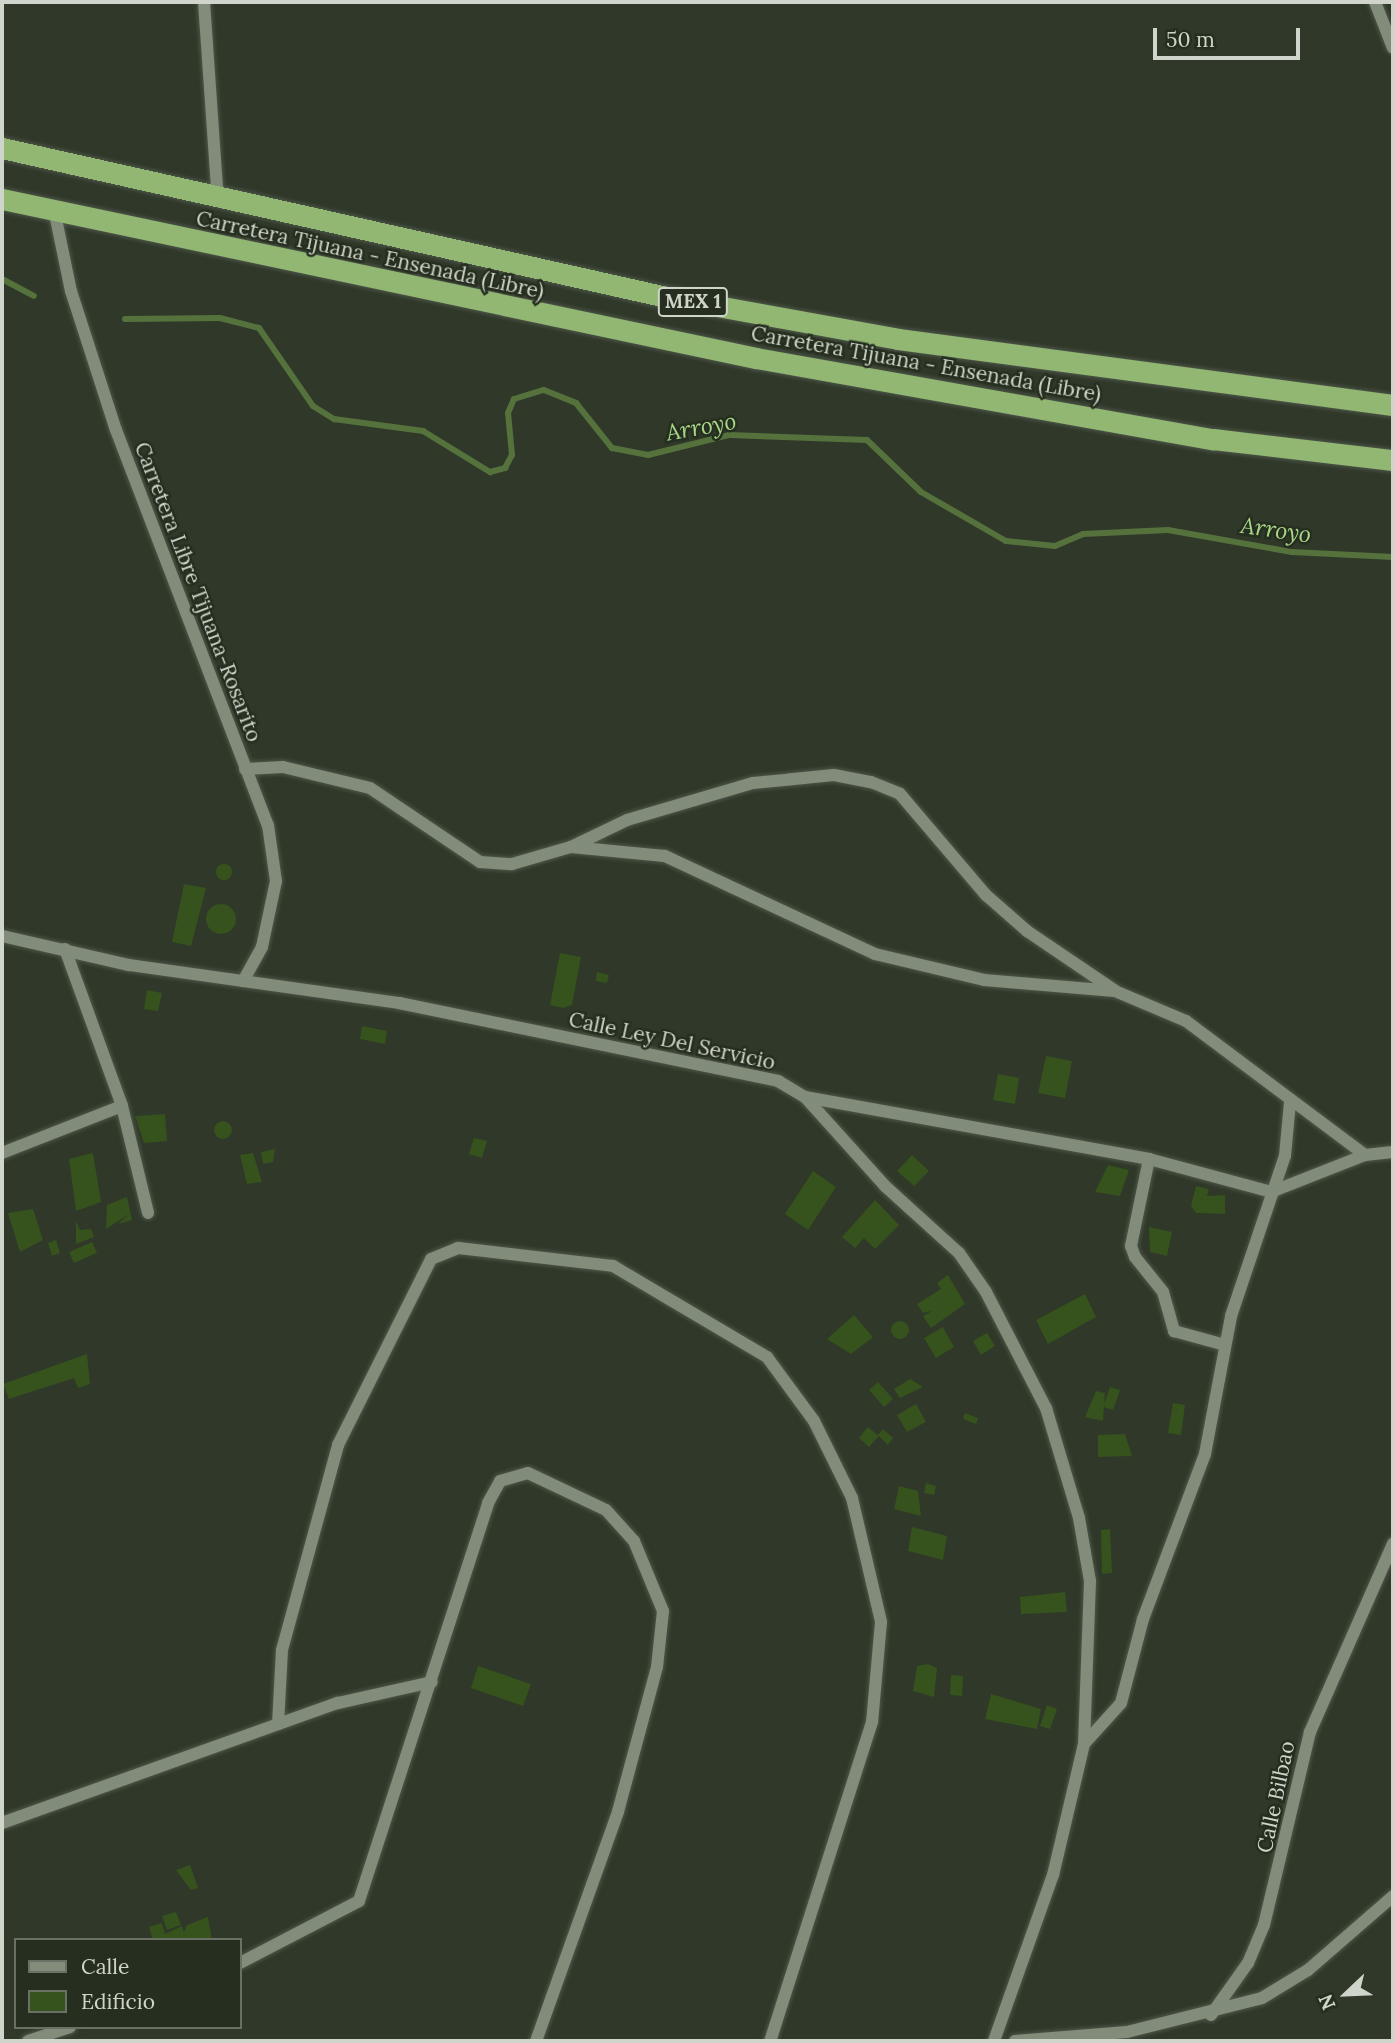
<!DOCTYPE html>
<html>
<head>
<meta charset="utf-8">
<style>
  body { margin:0 }
  #map { position:relative; width:1395px; height:2043px; overflow:hidden; background:#2f3829; font-family:Lora,serif }
  div>[style] { position:absolute }
  [style*='--x'] { left:calc(var(--x)*1px); top:calc(var(--y)*1px); width:calc(var(--w)*1px); rotate:calc(var(--a)*1deg) }
  .stream>* { height:6px; margin:-3px; padding:0 3px; transform-origin:3px; border-radius:3px; background:#55723c }
  .building>* { inset:0; background:#36521d }
  .round { border-radius:50% }
  .roads { filter:drop-shadow(0 0 2px #4e5649) drop-shadow(0 0 2px #4e5649) }
  .minor>* { height:12px; margin:-6px; padding:0 6px; transform-origin:6px; border-radius:6px; background:#828c7a }
  .highway>* { height:21px; margin:-10.5px; padding:0 10.5px; transform-origin:10.5px; border-radius:10.5px; background:#91b773 }
  span { translate:-50% -50%; white-space:nowrap; text-align:center; line-height:1.15; -webkit-text-stroke:5px #252e1f; paint-order:stroke }
  .shield-label span { padding:2px 5px; background:#252e1f; border:2px solid; border-radius:5px; -webkit-text-stroke-width:0 }
  .shield-label { font-size:19px; color:#cfd5cb; font-weight:700 }
  .street-label { font-size:21px; color:#cfd5cb }
  .water-label { font-size:23px; color:#aad787; font-style:italic }
  .frame { position:absolute; inset:0; border:4px solid #cfd5cb; pointer-events:none }
  .legend { position:absolute; left:14px; top:1938px; width:228px; height:91px; box-sizing:border-box; background:#252e1f; border:2px solid #697164; margin:0; padding:9px 12px; list-style:none; font-size:21px; color:#cfd5cb }
  .legend li { display:flex; align-items:center; gap:14px; height:35px }
  .legend b { width:35px; border:2px solid #697164 }
  .north { position:absolute; left:1311px; top:1959px; width:70px; height:70px; -webkit-text-stroke:5px #252e1f; paint-order:stroke; rotate:247deg; font-size:19px; font-weight:700; line-height:28px; text-align:center; color:#cfd5cb }
  .north::after { content:''; display:block; margin:auto; width:24px; height:32px; background:#cfd5cb; clip-path:polygon(50% 0,100% 100%,50% 72%,0 100%) }
  .scale { position:absolute; left:1153px; top:28px; width:147px; height:32px; box-sizing:border-box; border:4px solid #cfd5cb; border-top:0; padding-left:9px; font-size:21px; line-height:24px; white-space:nowrap; color:#cfd5cb; -webkit-text-stroke:5px #252e1f; paint-order:stroke }
</style>
</head>
<body>
<div id="map">
  <div class="stream">
    <i style="--x:2;--y:279;--w:36;--a:28"></i>
    <i style="--x:125;--y:319;--w:95;--a:-0.6"></i>
    <i style="--x:220;--y:318;--w:40;--a:14.4"></i>
    <i style="--x:259;--y:328;--w:95;--a:55.3"></i>
    <i style="--x:313;--y:406;--w:25;--a:32"></i>
    <i style="--x:334;--y:419;--w:90;--a:7.7"></i>
    <i style="--x:423;--y:431;--w:79;--a:31.5"></i>
    <i style="--x:490;--y:472;--w:16;--a:-15"></i>
    <i style="--x:505;--y:468;--w:15;--a:-62"></i>
    <i style="--x:512;--y:455;--w:42;--a:-95.4"></i>
    <i style="--x:508;--y:413;--w:15;--a:-67"></i>
    <i style="--x:514;--y:399;--w:31;--a:-17"></i>
    <i style="--x:544;--y:390;--w:35;--a:22"></i>
    <i style="--x:576;--y:403;--w:58;--a:51.3"></i>
    <i style="--x:612;--y:448;--w:37;--a:11"></i>
    <i style="--x:648;--y:455;--w:83;--a:-13.9"></i>
    <i style="--x:729;--y:435;--w:138;--a:2.1"></i>
    <i style="--x:867;--y:440;--w:75;--a:43.9"></i>
    <i style="--x:921;--y:492;--w:98;--a:30"></i>
    <i style="--x:1006;--y:541;--w:49;--a:5.8"></i>
    <i style="--x:1055;--y:546;--w:30;--a:-23"></i>
    <i style="--x:1083;--y:534;--w:85;--a:-2.7"></i>
    <i style="--x:1168;--y:530;--w:126;--a:10.1"></i>
    <i style="--x:1292;--y:552;--w:101;--a:2.8"></i>
  </div>
  <div class="building">
    <i class="round" style="left:216px;top:864px;width:16px;height:16px"></i>
    <i style="clip-path:polygon(184px 884px,206px 888px,191px 946px,172px 942px)"></i>
    <i class="round" style="left:206px;top:904px;width:30px;height:30px"></i>
    <i style="clip-path:polygon(560px 953px,581px 957px,572px 1005px,563px 1008px,550px 1005px)"></i>
    <i style="clip-path:polygon(597px 972px,609px 975px,607px 983px,596px 981px)"></i>
    <i style="clip-path:polygon(147px 990px,162px 993px,158px 1011px,144px 1009px)"></i>
    <i style="clip-path:polygon(362px 1026px,387px 1031px,385px 1044px,360px 1039px)"></i>
    <i style="clip-path:polygon(1046px 1056px,1072px 1061px,1065px 1098px,1038px 1093px)"></i>
    <i style="clip-path:polygon(998px 1074px,1019px 1078px,1015px 1104px,993px 1100px)"></i>
    <i style="clip-path:polygon(165px 1114px,167px 1141px,144px 1143px,135px 1116px)"></i>
    <i class="round" style="left:214px;top:1121px;width:18px;height:18px"></i>
    <i style="clip-path:polygon(474px 1138px,487px 1141px,482px 1158px,469px 1154px)"></i>
    <i style="clip-path:polygon(275px 1149px,273px 1162px,263px 1164px,261px 1152px)"></i>
    <i style="clip-path:polygon(93px 1153px,101px 1202px,76px 1211px,69px 1159px)"></i>
    <i style="clip-path:polygon(253px 1153px,262px 1182px,247px 1184px,240px 1155px)"></i>
    <i style="clip-path:polygon(912px 1155px,929px 1171px,914px 1186px,897px 1171px)"></i>
    <i style="clip-path:polygon(1108px 1165px,1129px 1170px,1120px 1196px,1095px 1192px)"></i>
    <i style="clip-path:polygon(813px 1171px,836px 1187px,808px 1230px,785px 1214px)"></i>
    <i style="clip-path:polygon(1196px 1186px,1209px 1189px,1207px 1196px,1225px 1195px,1225px 1214px,1196px 1213px,1191px 1206px)"></i>
    <i style="clip-path:polygon(127px 1197px,132px 1220px,118px 1224px,129px 1214px,106px 1229px,107px 1205px)"></i>
    <i style="clip-path:polygon(875px 1200px,899px 1225px,875px 1249px,864px 1238px,855px 1248px,842px 1237px)"></i>
    <i style="clip-path:polygon(33px 1209px,43px 1240px,20px 1252px,8px 1213px)"></i>
    <i style="clip-path:polygon(76px 1221px,80px 1230px,91px 1229px,94px 1237px,76px 1244px)"></i>
    <i style="clip-path:polygon(1149px 1227px,1172px 1232px,1167px 1256px,1150px 1252px)"></i>
    <i style="clip-path:polygon(56px 1240px,60px 1253px,52px 1256px,48px 1243px)"></i>
    <i style="clip-path:polygon(92px 1242px,97px 1253px,74px 1263px,69px 1252px)"></i>
    <i style="clip-path:polygon(948px 1275px,965px 1304px,931px 1328px,923px 1316px,932px 1311px,923px 1313px,917px 1304px,941px 1289px,937px 1283px)"></i>
    <i style="clip-path:polygon(1085px 1294px,1096px 1317px,1048px 1344px,1036px 1320px)"></i>
    <i style="clip-path:polygon(854px 1315px,873px 1337px,851px 1354px,827px 1339px)"></i>
    <i class="round" style="left:891px;top:1321px;width:18px;height:18px"></i>
    <i style="clip-path:polygon(943px 1327px,954px 1347px,936px 1358px,924px 1338px)"></i>
    <i style="clip-path:polygon(987px 1333px,995px 1346px,981px 1355px,973px 1341px)"></i>
    <i style="clip-path:polygon(87px 1354px,90px 1384px,78px 1388px,74px 1378px,9px 1399px,3px 1384px)"></i>
    <i style="clip-path:polygon(910px 1379px,923px 1387px,900px 1398px,894px 1389px)"></i>
    <i style="clip-path:polygon(878px 1382px,893px 1399px,884px 1407px,869px 1390px)"></i>
    <i style="clip-path:polygon(1110px 1387px,1120px 1390px,1113px 1410px,1103px 1407px)"></i>
    <i style="clip-path:polygon(1096px 1391px,1105px 1393px,1103px 1421px,1085px 1417px)"></i>
    <i style="clip-path:polygon(1173px 1403px,1185px 1405px,1181px 1435px,1168px 1433px)"></i>
    <i style="clip-path:polygon(916px 1404px,926px 1422px,907px 1432px,897px 1415px)"></i>
    <i style="clip-path:polygon(965px 1413px,978px 1418px,976px 1424px,963px 1419px)"></i>
    <i style="clip-path:polygon(868px 1427px,879px 1436px,869px 1447px,859px 1438px)"></i>
    <i style="clip-path:polygon(883px 1429px,893px 1438px,888px 1445px,878px 1435px)"></i>
    <i style="clip-path:polygon(1125px 1434px,1132px 1456px,1098px 1457px,1098px 1435px)"></i>
    <i style="clip-path:polygon(926px 1483px,936px 1486px,934px 1495px,924px 1493px)"></i>
    <i style="clip-path:polygon(899px 1486px,918px 1491px,921px 1516px,894px 1509px)"></i>
    <i style="clip-path:polygon(912px 1527px,947px 1536px,943px 1560px,908px 1551px)"></i>
    <i style="clip-path:polygon(1110px 1529px,1112px 1573px,1102px 1574px,1101px 1530px)"></i>
    <i style="clip-path:polygon(1065px 1592px,1067px 1612px,1021px 1614px,1020px 1597px)"></i>
    <i style="clip-path:polygon(928px 1664px,937px 1668px,934px 1697px,913px 1691px,917px 1666px)"></i>
    <i style="clip-path:polygon(478px 1666px,531px 1684px,523px 1706px,471px 1688px)"></i>
    <i style="clip-path:polygon(951px 1675px,963px 1676px,962px 1696px,950px 1695px)"></i>
    <i style="clip-path:polygon(991px 1694px,1041px 1709px,1037px 1729px,985px 1719px)"></i>
    <i style="clip-path:polygon(1047px 1705px,1057px 1709px,1050px 1729px,1040px 1726px)"></i>
    <i style="clip-path:polygon(190px 1865px,198px 1888px,191px 1890px,176px 1870px)"></i>
    <i style="clip-path:polygon(176px 1912px,181px 1925px,167px 1930px,162px 1916px)"></i>
    <i style="clip-path:polygon(208px 1917px,212px 1940px,153px 1940px,149px 1927px,162px 1923px,165px 1934px,182px 1926px,184px 1932px,187px 1925px)"></i>
  </div>
  <div class="roads">
    <div class="minor">
      <i style="--x:204;--y:2;--w:198;--a:86"></i>
      <i style="--x:1375;--y:2;--w:49;--a:68.6"></i>
      <i style="--x:55;--y:214;--w:79;--a:78.3"></i>
      <i style="--x:71;--y:291;--w:146;--a:72.1"></i>
      <i style="--x:116;--y:430;--w:423;--a:69"></i>
      <i style="--x:268;--y:825;--w:57;--a:81.9"></i>
      <i style="--x:276;--y:881;--w:67;--a:102"></i>
      <i style="--x:262;--y:947;--w:39;--a:119"></i>
      <i style="--x:245;--y:769;--w:38;--a:-3"></i>
      <i style="--x:283;--y:767;--w:89;--a:13.6"></i>
      <i style="--x:370;--y:788;--w:133;--a:33.9"></i>
      <i style="--x:480;--y:862;--w:32;--a:4"></i>
      <i style="--x:512;--y:864;--w:61;--a:-16.1"></i>
      <i style="--x:571;--y:847;--w:94;--a:5.5"></i>
      <i style="--x:665;--y:856;--w:232;--a:25"></i>
      <i style="--x:875;--y:954;--w:112;--a:13.4"></i>
      <i style="--x:984;--y:980;--w:131;--a:4.8"></i>
      <i style="--x:1115;--y:991;--w:77;--a:22.9"></i>
      <i style="--x:1186;--y:1021;--w:224;--a:36.8"></i>
      <i style="--x:1365;--y:1155;--w:28;--a:-6"></i>
      <i style="--x:571;--y:847;--w:62;--a:-25.7"></i>
      <i style="--x:627;--y:820;--w:131;--a:-16.4"></i>
      <i style="--x:753;--y:783;--w:81;--a:-5.6"></i>
      <i style="--x:834;--y:775;--w:38;--a:11"></i>
      <i style="--x:871;--y:782;--w:31;--a:22"></i>
      <i style="--x:900;--y:794;--w:133;--a:49.6"></i>
      <i style="--x:986;--y:895;--w:55;--a:41.3"></i>
      <i style="--x:1027;--y:931;--w:105;--a:34.1"></i>
      <i style="--x:2;--y:936;--w:130;--a:12.9"></i>
      <i style="--x:129;--y:965;--w:273;--a:8"></i>
      <i style="--x:399;--y:1003;--w:387;--a:11.6"></i>
      <i style="--x:778;--y:1081;--w:31;--a:31"></i>
      <i style="--x:805;--y:1097;--w:350;--a:10.2"></i>
      <i style="--x:1149;--y:1159;--w:126;--a:15.1"></i>
      <i style="--x:1271;--y:1192;--w:101;--a:-21.5"></i>
      <i style="--x:65;--y:949;--w:167;--a:70"></i>
      <i style="--x:122;--y:1106;--w:110;--a:76.3"></i>
      <i style="--x:805;--y:1097;--w:120;--a:48"></i>
      <i style="--x:885;--y:1186;--w:100;--a:42.2"></i>
      <i style="--x:959;--y:1253;--w:47;--a:55.3"></i>
      <i style="--x:986;--y:1292;--w:131;--a:62.7"></i>
      <i style="--x:1046;--y:1408;--w:115;--a:73.3"></i>
      <i style="--x:1079;--y:1518;--w:64;--a:80.1"></i>
      <i style="--x:1090;--y:1581;--w:163;--a:92.1"></i>
      <i style="--x:1084;--y:1744;--w:135;--a:103.3"></i>
      <i style="--x:1053;--y:1875;--w:176;--a:109.6"></i>
      <i style="--x:2;--y:1153;--w:129;--a:-21.4"></i>
      <i style="--x:1149;--y:1159;--w:89;--a:101.7"></i>
      <i style="--x:1131;--y:1246;--w:12;--a:70"></i>
      <i style="--x:1135;--y:1257;--w:45;--a:51.3"></i>
      <i style="--x:1163;--y:1292;--w:41;--a:74.2"></i>
      <i style="--x:1174;--y:1331;--w:53;--a:15.4"></i>
      <i style="--x:278;--y:1724;--w:74;--a:-86.9"></i>
      <i style="--x:282;--y:1650;--w:213;--a:-74.7"></i>
      <i style="--x:338;--y:1445;--w:208;--a:-63.4"></i>
      <i style="--x:431;--y:1259;--w:29;--a:-22"></i>
      <i style="--x:458;--y:1248;--w:156;--a:6.6"></i>
      <i style="--x:613;--y:1266;--w:179;--a:30.6"></i>
      <i style="--x:767;--y:1357;--w:79;--a:53.7"></i>
      <i style="--x:814;--y:1421;--w:86;--a:63.7"></i>
      <i style="--x:852;--y:1498;--w:127;--a:76.8"></i>
      <i style="--x:881;--y:1622;--w:100;--a:95.1"></i>
      <i style="--x:872;--y:1722;--w:335;--a:107.7"></i>
      <i style="--x:1084;--y:1744;--w:55;--a:-47.9"></i>
      <i style="--x:1121;--y:1703;--w:87;--a:-75.3"></i>
      <i style="--x:1143;--y:1619;--w:176;--a:-69.4"></i>
      <i style="--x:1205;--y:1454;--w:140;--a:-79.3"></i>
      <i style="--x:1231;--y:1316;--w:169;--a:-71.4"></i>
      <i style="--x:1285;--y:1156;--w:54;--a:-84.7"></i>
      <i style="--x:2;--y:1823;--w:357;--a:-19.7"></i>
      <i style="--x:338;--y:1703;--w:96;--a:-12.6"></i>
      <i style="--x:240;--y:1963;--w:134;--a:-27.5"></i>
      <i style="--x:359;--y:1901;--w:418;--a:-72"></i>
      <i style="--x:488;--y:1503;--w:25;--a:-61"></i>
      <i style="--x:500;--y:1481;--w:29;--a:-16"></i>
      <i style="--x:528;--y:1473;--w:86;--a:25.4"></i>
      <i style="--x:606;--y:1510;--w:42;--a:47.9"></i>
      <i style="--x:634;--y:1541;--w:76;--a:67.5"></i>
      <i style="--x:663;--y:1611;--w:56;--a:96.1"></i>
      <i style="--x:657;--y:1667;--w:150;--a:105.1"></i>
      <i style="--x:618;--y:1812;--w:243;--a:109.7"></i>
      <i style="--x:1211;--y:2015;--w:64;--a:-54.6"></i>
      <i style="--x:1248;--y:1963;--w:41;--a:-67.2"></i>
      <i style="--x:1264;--y:1925;--w:198;--a:-76.6"></i>
      <i style="--x:1310;--y:1732;--w:206;--a:-66.2"></i>
      <i style="--x:28;--y:2041;--w:44;--a:-18.4"></i>
      <i style="--x:1015;--y:2041;--w:112;--a:-4.6"></i>
      <i style="--x:1127;--y:2032;--w:139;--a:-14.1"></i>
      <i style="--x:1262;--y:1998;--w:54;--a:-31.3"></i>
      <i style="--x:1308;--y:1970;--w:113;--a:-41"></i>
    </div>
    <div class="highway">
      <i style="--x:2;--y:148;--w:676;--a:12.64"></i>
      <i style="--x:662;--y:296;--w:240;--a:10.3"></i>
      <i style="--x:898;--y:339;--w:499;--a:7.6"></i>
      <i style="--x:2;--y:199;--w:771;--a:11.91"></i>
      <i style="--x:756;--y:358;--w:464;--a:10.1"></i>
      <i style="--x:1213;--y:439;--w:181;--a:6.7"></i>
    </div>
  </div>
  <div class="shield-label">
    <span style="left:693px;top:302px">MEX 1</span>
  </div>
  <div class="street-label">
    <span style="left:370px;top:255px;rotate:12deg">Carretera Tijuana - Ensenada (Libre)</span>
    <span style="left:926px;top:364px;rotate:10deg">Carretera Tijuana - Ensenada (Libre)</span>
    <span style="left:198px;top:592px;rotate:69deg">Carretera Libre Tijuana-Rosarito</span>
    <span style="left:672px;top:1041px;rotate:12deg">Calle Ley Del Servicio</span>
    <span style="left:1276px;top:1797px;rotate:-78deg">Calle Bilbao</span>
  </div>
  <div class="water-label">
    <span style="left:701px;top:427px;rotate:-10deg">Arroyo</span>
    <span style="left:1276px;top:530px;rotate:8deg">Arroyo</span>
  </div>
  <div class="frame"></div>
  <ul class="legend">
  <li><b style="height:9px;background:#828c7a"></b>Calle</li>
  <li><b style="height:19px;background:#36521d"></b>Edificio</li>
  </ul>
  <div class="north">N</div>
  <div class="scale">50 m</div>
</div>
</body>
</html>
